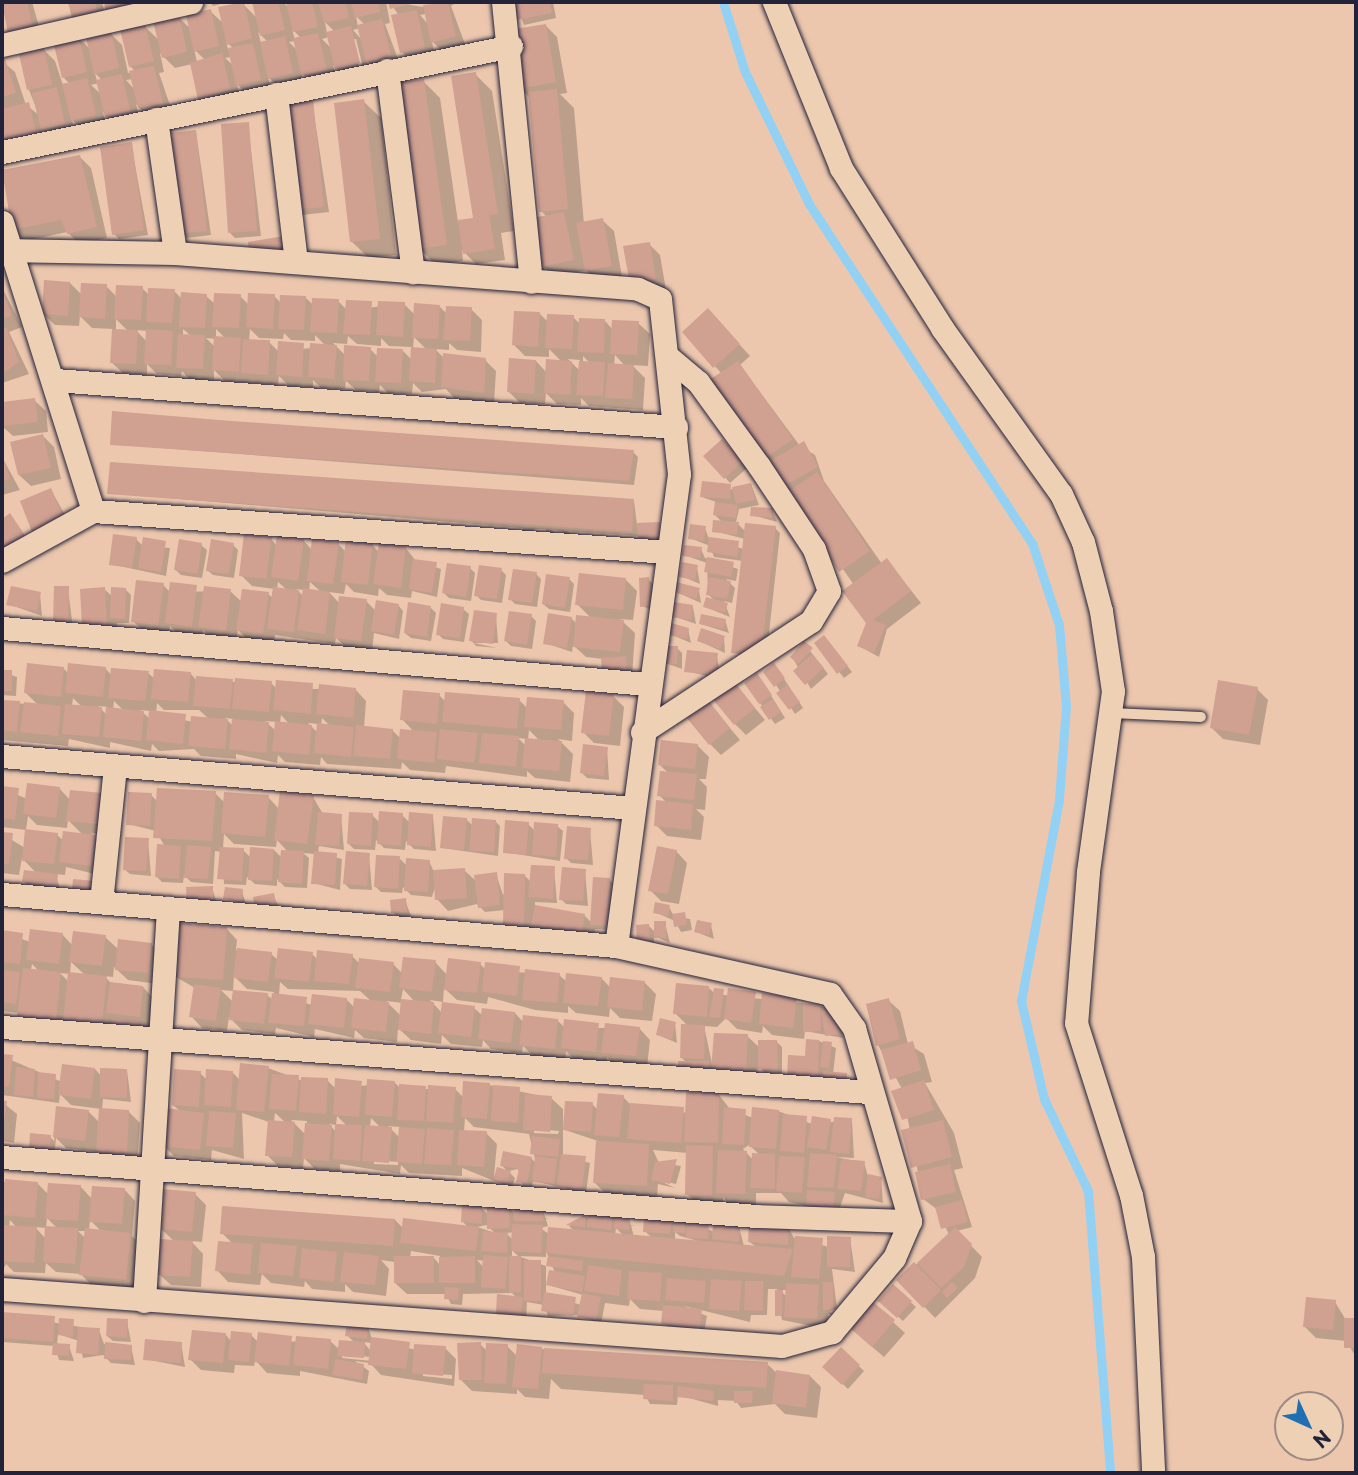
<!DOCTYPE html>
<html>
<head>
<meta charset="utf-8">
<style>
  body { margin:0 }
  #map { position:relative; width:1358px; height:1475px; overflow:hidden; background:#ecc7ad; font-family:"Playpen Sans",sans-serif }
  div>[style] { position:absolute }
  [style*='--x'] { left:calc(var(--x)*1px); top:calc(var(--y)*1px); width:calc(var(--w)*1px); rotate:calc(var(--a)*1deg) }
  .shadow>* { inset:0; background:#0003 }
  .stream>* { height:9px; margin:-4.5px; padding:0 4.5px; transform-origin:4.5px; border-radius:4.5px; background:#93d1f4 }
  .building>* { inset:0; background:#d0a091 }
  .roads { filter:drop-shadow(0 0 2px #22223b) drop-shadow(0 0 2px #22223b) }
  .service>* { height:10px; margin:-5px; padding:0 5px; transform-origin:5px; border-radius:5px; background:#eed0b4 }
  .minor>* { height:23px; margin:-11.5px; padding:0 11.5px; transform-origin:11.5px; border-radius:11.5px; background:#eed0b4 }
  span { translate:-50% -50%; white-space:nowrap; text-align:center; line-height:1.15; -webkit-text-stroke:6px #eed0b4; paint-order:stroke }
  .frame { position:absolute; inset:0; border:4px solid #22223b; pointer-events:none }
  .north { position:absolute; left:1274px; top:1391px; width:70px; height:70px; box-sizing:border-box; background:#eed0b4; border:2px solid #9c8a84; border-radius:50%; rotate:135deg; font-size:19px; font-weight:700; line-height:28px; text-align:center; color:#22223b }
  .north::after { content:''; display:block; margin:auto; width:24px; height:32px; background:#1f6fb2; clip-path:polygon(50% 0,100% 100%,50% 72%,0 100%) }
</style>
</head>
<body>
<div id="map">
  <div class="shadow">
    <i style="clip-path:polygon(2px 2px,32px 2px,43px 40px,9px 34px)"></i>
    <i style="clip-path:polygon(69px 2px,102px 2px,108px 27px,74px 21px)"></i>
    <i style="clip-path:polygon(209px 2px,229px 2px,213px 6px)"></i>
    <i style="clip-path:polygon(evenodd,253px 2px,283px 2px,289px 8px,288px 2px,386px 2px,390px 23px,385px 24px,401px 67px,379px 73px,367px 61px,370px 74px,347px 79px,333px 65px,337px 81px,314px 86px,301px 72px,304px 84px,281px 89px,268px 77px,271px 91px,249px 96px,237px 84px,241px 101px,200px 99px,192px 64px,175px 68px,160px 53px,164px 72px,159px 73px,173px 114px,150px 119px,136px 104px,140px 122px,118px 127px,103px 112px,106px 126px,84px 131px,72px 120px,76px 135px,53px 140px,43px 130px,47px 148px,2px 159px,2px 61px,15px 72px,26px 105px,39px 115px,29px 90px,43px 49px,55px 61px,68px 100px,70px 84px,64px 78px,78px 37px,90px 49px,110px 33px,122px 45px,128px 73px,136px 72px,130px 66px,144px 26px,160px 41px,178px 17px,191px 29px,210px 11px,224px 24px,243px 4px,257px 18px,253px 2px,356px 16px,365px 25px,358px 27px,356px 16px,253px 2px,325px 22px,335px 32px,327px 34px,325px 22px,253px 2px,360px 28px,362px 40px,353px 30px,360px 28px,253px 2px,292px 29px,301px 38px,295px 40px,292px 29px,253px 2px,258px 32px,268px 42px,261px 43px,258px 32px,253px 2px,329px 37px,332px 49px,322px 39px,329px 37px,253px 2px,352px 39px,356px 39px,364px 72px,360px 72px,352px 39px,253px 2px,226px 41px,234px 49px,228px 50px,226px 41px,253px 2px,295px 41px,298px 51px,289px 42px,295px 41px,253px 2px,194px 49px,205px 60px,197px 62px,194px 49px,253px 2px,231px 57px,234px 66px,225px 58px,231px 57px,253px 2px,95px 73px,102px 80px,97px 81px,95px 73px,253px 2px,133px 79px,135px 90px,126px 80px,133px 79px,253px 2px,99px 83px,102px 95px,91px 85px,99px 83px)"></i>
    <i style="clip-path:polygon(evenodd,390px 2px,424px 7px,457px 2px,451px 6px,466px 47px,444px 53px,432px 41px,435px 58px,413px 63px,402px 52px,399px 16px,390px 2px,426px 14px,427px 23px,420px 15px,426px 14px)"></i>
    <i style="clip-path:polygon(515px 2px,553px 2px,556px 18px,524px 25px)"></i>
    <i style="clip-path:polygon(546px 26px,557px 37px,567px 93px,560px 94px,574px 108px,584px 224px,602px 220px,614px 231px,622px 277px,597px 282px,586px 270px,554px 277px,543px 266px,547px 217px,541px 211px,530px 98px,520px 88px)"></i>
    <i style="clip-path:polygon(475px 74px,492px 91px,514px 231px,501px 233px,505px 260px,476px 264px,462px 250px,463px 261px,436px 265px,419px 248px,423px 81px,440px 98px,458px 222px,475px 219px)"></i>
    <i style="clip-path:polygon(312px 101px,329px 212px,302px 215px,297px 209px)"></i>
    <i style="clip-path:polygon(363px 101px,381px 118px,396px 255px,369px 258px,351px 241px)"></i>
    <i style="clip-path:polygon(248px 124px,261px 236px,235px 238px,230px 233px)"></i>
    <i style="clip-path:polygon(196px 132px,211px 235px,187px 238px,182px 233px)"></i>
    <i style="clip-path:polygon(131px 144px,148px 235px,119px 239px,114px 234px)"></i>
    <i style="clip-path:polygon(80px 157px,91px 168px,107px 238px,80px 244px,67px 232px,25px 241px,14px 230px)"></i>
    <i style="clip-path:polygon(649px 244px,660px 255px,666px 290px,631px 283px)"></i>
    <i style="clip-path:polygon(evenodd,70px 283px,82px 295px,106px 286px,117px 297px,142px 288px,149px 295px,174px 291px,182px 299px,206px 296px,215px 304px,240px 296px,249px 305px,274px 296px,281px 303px,306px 298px,314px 306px,338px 301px,347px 310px,404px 304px,415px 315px,440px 307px,447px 314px,471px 309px,482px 320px,481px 352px,457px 350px,449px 343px,449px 350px,435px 349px,445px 359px,485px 360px,496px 371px,494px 403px,454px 398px,446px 389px,422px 392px,413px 383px,412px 394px,388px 393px,380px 385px,379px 392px,356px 390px,346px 381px,345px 389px,321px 388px,313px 380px,313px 387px,289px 386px,279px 376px,278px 385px,225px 381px,214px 370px,214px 380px,189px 379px,182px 371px,181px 376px,157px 374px,147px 364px,147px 375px,123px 373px,111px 362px,113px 329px,92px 328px,80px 316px,79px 326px,55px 325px,43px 314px,70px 283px,116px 319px,129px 332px,116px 331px,116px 319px,70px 283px,183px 329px,191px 336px,183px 336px,183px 329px,70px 283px,216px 329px,226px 339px,216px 338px,216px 329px,70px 283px,250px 329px,259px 338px,283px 339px,284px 333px,291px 340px,315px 341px,315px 335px,326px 346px,279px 352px,269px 342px,249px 341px,250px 329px,70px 283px,136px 330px,148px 331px,147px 342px,136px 330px,70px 283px,348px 336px,357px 344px,381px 346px,381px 338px,389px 346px,412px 347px,412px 360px,403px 351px,378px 357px,370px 349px,346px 356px,333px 343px,347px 344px,348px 336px,70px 283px,414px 337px,427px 350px,413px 349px,414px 337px,70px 283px,206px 338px,216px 339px,215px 347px,206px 338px)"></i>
    <i style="clip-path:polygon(2px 287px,22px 327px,9px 332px,29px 374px,2px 383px)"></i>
    <i style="clip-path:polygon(evenodd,540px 314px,549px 323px,573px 317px,580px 324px,605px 321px,613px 330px,638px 323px,650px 334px,648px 366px,632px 365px,645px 378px,643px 410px,589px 406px,581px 398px,581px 405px,557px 404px,546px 393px,545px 404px,520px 403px,509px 392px,536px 361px,547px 373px,562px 362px,549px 349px,549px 357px,525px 356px,514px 345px,540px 314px,615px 355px,625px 366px,614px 365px,615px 355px,540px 314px,583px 356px,590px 363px,583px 363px,583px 356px,540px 314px,568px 359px,580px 360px,580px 371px,568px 359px)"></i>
    <i style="clip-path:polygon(719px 322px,750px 356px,740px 365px,800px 446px,815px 455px,824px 481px,882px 564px,887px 560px,921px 603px,887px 629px,879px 657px,859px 646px,871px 626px,854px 585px,765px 457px,722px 374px,684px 332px)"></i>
    <i style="clip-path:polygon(34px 400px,46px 411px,48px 432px,13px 436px,3px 427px,2px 439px,2px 404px)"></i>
    <i style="clip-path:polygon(43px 436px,54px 447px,61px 479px,31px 486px,19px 475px)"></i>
    <i style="clip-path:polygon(721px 441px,747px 468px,730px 483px,706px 456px)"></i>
    <i style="clip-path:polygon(112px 444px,633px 452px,638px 457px,634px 485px)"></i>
    <i style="clip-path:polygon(2px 457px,20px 490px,2px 495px)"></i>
    <i style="clip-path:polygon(751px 484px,759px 505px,739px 509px,736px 522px,746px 532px,775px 528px,780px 533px,766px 661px,733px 652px,743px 561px,714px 557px,710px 546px,690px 538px,705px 528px,709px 539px,744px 549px,745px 539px,714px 531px,723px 523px,715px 515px,716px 502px,702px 497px)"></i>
    <i style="clip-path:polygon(51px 490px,74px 531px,45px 543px)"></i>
    <i style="clip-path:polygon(109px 493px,634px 501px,637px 525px,664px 529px,640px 536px,568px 531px,575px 538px,561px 538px,562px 531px,552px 530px,559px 537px,547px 539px,546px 529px,533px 529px,542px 537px,522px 534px,523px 528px)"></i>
    <i style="clip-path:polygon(772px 510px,777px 522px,752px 515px)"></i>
    <i style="clip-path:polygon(136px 539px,143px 546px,170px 548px,166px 576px,110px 564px)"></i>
    <i style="clip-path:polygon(evenodd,271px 539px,277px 546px,303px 540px,312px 550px,338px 544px,346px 552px,372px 545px,379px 552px,405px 547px,416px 561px,441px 569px,437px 597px,412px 591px,411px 598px,387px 595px,379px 588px,378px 596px,354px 592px,346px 584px,344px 594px,329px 592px,340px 604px,366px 601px,376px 611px,398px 605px,403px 611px,399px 639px,374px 633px,372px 652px,347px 648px,336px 638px,335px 644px,275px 635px,274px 644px,249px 641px,238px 630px,236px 641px,212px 638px,203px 630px,202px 637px,178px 634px,170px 626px,169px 635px,144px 632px,133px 621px,163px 585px,170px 592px,230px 591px,242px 602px,268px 594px,273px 598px,274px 589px,252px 586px,241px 575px,271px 539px,278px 582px,287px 590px,277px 589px,278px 582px,271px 539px,310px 582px,321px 592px,309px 591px,310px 582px,271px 539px,296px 589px,304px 590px,304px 597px,296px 589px)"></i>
    <i style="clip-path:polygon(201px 545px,207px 550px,202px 578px,181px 575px,176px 570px)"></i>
    <i style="clip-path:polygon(233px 545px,238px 550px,234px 578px,213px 575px,207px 570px)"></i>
    <i style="clip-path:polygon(701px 549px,705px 558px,738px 569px,736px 581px,726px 579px,735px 588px,732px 603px,724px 601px,730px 617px,705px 607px,715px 601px,708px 594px,707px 563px,684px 555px)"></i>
    <i style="clip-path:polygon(697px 567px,700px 584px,681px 576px)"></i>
    <i style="clip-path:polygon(470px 568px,475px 573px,471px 601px,449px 598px,444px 593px)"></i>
    <i style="clip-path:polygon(501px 570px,506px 575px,502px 603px,481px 600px,476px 595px)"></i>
    <i style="clip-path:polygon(536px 574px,541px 579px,537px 607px,515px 604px,510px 599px)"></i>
    <i style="clip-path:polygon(569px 579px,574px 584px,570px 612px,549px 609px,543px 604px)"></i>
    <i style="clip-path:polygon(648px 579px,653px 584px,654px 611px,642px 606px)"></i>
    <i style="clip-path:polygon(626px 580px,637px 591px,633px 620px,620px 619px,635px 633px,632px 677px,603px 659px,586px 657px,573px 645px,572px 652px,545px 643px,571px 618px,577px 624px,591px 618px,577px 604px)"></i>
    <i style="clip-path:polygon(68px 588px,73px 629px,60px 628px)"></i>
    <i style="clip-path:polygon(104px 589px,113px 597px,126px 590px,131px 595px,129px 623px,117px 623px,118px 636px,95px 638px)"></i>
    <i style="clip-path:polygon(699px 590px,701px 603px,676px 592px)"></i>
    <i style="clip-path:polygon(40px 594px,42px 616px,8px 604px)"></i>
    <i style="clip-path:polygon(693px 607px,696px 624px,673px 616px)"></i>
    <i style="clip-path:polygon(431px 608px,436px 613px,431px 641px,411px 638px,405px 633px)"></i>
    <i style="clip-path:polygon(463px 609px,469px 614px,464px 642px,443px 639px,438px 634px)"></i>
    <i style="clip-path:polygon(496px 615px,498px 643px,474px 643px,497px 648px,476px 646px,471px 640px)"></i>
    <i style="clip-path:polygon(531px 616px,536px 621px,532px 649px,511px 646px,506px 641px)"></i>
    <i style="clip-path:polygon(725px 620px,729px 633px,701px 624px)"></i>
    <i style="clip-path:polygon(688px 629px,691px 643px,670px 634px)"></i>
    <i style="clip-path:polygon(724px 638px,725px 653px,699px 641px)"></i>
    <i style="clip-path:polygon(829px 642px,852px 672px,844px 678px,817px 644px)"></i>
    <i style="clip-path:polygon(804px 643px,828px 674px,811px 689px,792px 657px)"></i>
    <i style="clip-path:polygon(677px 648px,682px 653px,682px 669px,668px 664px)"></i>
    <i style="clip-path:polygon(717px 655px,720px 679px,686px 671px)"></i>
    <i style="clip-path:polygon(evenodd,63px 668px,69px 674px,105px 668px,112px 676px,148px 673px,155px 679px,191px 674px,197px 681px,271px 683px,277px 689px,355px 689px,366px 701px,364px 728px,392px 730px,401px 739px,414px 732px,402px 719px,439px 695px,446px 702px,519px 700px,527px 708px,563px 702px,574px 713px,572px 741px,558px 739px,573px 754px,570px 782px,535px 778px,527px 771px,527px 777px,446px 766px,445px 773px,410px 770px,402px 762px,401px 769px,327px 764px,321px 757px,320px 765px,285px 762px,278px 755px,277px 763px,236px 754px,236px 759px,201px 756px,194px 749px,159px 751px,152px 744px,151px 751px,110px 742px,110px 748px,69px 739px,68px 746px,2px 740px,2px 702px,38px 705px,26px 693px,63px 668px,73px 698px,82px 707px,72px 706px,73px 698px,63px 668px,114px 701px,124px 711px,113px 710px,114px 701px,63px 668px,157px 703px,164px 710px,199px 710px,209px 719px,192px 722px,156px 713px,157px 703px,63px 668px,98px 706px,108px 707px,107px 715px,98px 706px,63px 668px,140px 710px,151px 711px,150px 719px,140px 710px,63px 668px,281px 715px,289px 724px,280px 723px,281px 715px,63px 668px,225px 718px,234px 719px,233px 726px,225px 718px,63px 668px,322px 718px,330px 726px,321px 725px,322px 718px,63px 668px,265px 721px,277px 722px,276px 731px,265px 721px,63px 668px,308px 723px,319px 724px,318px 733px,308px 723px,63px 668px,529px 730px,540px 741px,528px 740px,529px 730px,63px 668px,518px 738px,527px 739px,526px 746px,518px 738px)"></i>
    <i style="clip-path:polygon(779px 671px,803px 708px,795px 714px,776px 685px)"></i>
    <i style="clip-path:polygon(2px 672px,17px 677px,16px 696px,2px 695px)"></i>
    <i style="clip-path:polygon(762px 681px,785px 718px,775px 724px,760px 703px)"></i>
    <i style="clip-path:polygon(733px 682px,765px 720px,746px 735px,735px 724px)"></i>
    <i style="clip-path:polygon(1257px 689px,1268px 700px,1260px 745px,1223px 739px,1212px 728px)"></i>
    <i style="clip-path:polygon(613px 696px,624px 707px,620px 746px,594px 743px,583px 732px)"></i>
    <i style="clip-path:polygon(708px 702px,740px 740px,721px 755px,710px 744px)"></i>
    <i style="clip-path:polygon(697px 745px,709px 757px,706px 779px,699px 779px,707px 787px,705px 810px,696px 809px,704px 817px,701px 840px,667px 836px,656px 825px,667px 803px,659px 795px,668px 773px,660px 765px)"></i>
    <i style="clip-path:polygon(607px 748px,609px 780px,587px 778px,582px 773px)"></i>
    <i style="clip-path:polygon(2px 788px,27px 799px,59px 788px,70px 800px,71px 791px,110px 835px,91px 833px,107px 848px,103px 876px,66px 867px,65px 875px,55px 874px,61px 891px,29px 887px,24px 882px,37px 874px,22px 858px,19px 875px,2px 873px,2px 834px,25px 848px,57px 835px,64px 841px,83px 835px,68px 820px,67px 828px,37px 825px,28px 816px,26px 830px,2px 827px)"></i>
    <i style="clip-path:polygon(evenodd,215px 793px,225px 803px,268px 797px,279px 809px,313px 797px,323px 814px,341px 815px,344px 850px,319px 846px,318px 853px,342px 859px,340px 890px,313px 883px,315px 854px,303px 853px,309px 858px,307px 888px,285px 887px,277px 879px,277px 886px,255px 884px,247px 877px,246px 885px,224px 884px,222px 852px,215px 851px,213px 884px,191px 882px,184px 875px,183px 883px,162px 882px,157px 877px,165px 847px,156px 831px,128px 824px,151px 795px,158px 802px,215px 793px,224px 834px,234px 844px,276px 847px,277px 840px,288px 852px,282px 858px,274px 850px,251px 858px,243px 850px,223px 849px,224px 834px)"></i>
    <i style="clip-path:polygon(372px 815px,380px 823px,402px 815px,410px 823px,433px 816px,436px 851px,414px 849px,406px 841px,405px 850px,384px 848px,376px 840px,375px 850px,354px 849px,349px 844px)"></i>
    <i style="clip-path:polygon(466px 819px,473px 826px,495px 821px,500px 826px,498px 856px,442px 848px)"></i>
    <i style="clip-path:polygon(528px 824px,535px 831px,557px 826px,563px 831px,560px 861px,504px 852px)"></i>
    <i style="clip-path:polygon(590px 830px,593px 865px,571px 863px,566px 858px)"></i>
    <i style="clip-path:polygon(148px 840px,151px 876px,130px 874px,124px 869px)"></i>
    <i style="clip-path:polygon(676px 851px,687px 863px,679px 904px,661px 901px,650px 890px)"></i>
    <i style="clip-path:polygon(369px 855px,372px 890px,350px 889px,345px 884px)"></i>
    <i style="clip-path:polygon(399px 858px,407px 866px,429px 861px,434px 872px,464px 870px,477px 882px,496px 874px,503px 895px,524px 875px,531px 882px,554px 868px,557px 903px,535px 902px,535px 907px,585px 916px,592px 923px,610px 880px,615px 885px,612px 930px,595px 929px,593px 944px,544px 935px,535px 926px,535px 938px,505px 910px,485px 912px,477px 904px,448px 911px,437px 899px,436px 883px,432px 897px,411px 895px,403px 887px,402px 893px,381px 892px,376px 887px)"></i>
    <i style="clip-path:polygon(585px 870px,588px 906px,566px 904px,561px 899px)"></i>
    <i style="clip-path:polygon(212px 888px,218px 906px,194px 908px)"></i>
    <i style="clip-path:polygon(242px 891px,246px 905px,225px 898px)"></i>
    <i style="clip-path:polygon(273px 894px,281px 913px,263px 917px)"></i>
    <i style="clip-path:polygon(405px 900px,411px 916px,398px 917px,393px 912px)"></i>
    <i style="clip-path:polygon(669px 907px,674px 916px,690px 919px,692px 930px,681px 932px,675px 921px,655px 912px)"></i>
    <i style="clip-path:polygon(665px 923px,670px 943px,654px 936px,654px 948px,644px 948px,649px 926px,656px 933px)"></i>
    <i style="clip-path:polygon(711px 925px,714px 939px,696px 932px)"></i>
    <i style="clip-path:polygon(evenodd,226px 928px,237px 940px,236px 950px,271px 954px,278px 960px,312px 954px,318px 960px,352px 956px,360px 964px,393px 964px,402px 973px,435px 962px,447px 975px,480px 964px,486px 970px,559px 975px,567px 982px,601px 978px,611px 988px,644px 982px,656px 994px,652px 1021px,620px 1018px,610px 1008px,609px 1017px,576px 1013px,568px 1006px,568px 1013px,535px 1010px,488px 997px,487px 1004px,457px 1000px,444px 988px,443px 1002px,430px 1000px,442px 1013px,474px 1008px,483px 1016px,515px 1013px,524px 1023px,557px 1020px,565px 1028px,639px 1028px,650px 1040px,647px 1067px,614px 1064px,607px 1057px,607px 1063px,574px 1059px,566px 1051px,565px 1059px,533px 1056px,523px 1046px,522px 1053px,491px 1049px,483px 1040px,482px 1047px,451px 1044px,442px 1035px,441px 1044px,411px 1040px,398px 1028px,397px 1042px,364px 1038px,355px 1030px,354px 1038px,315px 1029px,314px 1037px,276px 1028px,275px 1034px,242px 1030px,229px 1017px,227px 1031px,202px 1028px,191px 1016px,195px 988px,176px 977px,226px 928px,234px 976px,247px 989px,274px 992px,273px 1000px,267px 995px,233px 1002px,221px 990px,233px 991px,234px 976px,226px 928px,280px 982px,288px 989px,360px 991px,371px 1001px,355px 1008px,346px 999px,312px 1005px,279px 995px,280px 982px,226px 928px,403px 989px,415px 1002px,401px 1000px,403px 989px,226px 928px,386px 1001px,403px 1003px,401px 1016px,386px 1001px)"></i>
    <i style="clip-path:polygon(evenodd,2px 932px,30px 942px,62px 934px,73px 946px,105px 937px,119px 950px,151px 944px,162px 955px,158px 984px,128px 980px,114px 967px,113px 977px,104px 976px,112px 984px,143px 987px,154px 999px,150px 1028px,30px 1026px,19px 1013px,2px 1011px,2px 932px,71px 962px,85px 975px,70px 974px,71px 962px,2px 932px,32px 964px,39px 971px,31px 970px,32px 964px,2px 932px,60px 973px,70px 974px,69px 982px,60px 973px)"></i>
    <i style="clip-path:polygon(709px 988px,715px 994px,819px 1005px,840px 1015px,843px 1038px,805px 1031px,804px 1039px,772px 1035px,763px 1026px,762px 1033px,737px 1029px,726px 1018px,717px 1027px,704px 1026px,713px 1068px,747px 1036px,760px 1048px,777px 1042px,782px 1047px,782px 1073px,765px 1073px,758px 1066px,757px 1083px,687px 1063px,682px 1058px,688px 1026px,675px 1013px)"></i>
    <i style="clip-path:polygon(888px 1000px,900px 1011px,908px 1044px,924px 1054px,932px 1082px,925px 1083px,954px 1133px,963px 1168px,954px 1170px,972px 1227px,957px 1231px,982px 1257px,975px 1278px,935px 1318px,899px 1280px,949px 1235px,938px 1210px,923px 1199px,902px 1089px,878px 1045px)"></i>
    <i style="clip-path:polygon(675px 1023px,677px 1043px,658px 1035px)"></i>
    <i style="clip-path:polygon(819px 1041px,836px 1048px,833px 1074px,851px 1079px,800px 1092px,807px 1058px)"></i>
    <i style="clip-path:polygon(2px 1056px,62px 1082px,95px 1069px,102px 1077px,127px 1070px,131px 1102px,103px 1099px,102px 1110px,129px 1112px,140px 1123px,137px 1164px,109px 1162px,99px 1152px,66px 1148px,56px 1138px,54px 1158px,36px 1157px,50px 1137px,54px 1141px,58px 1108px,88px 1111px,100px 1123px,101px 1109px,71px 1105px,60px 1094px,59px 1103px,2px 1095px)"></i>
    <i style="clip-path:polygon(evenodd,268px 1068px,303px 1081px,327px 1080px,336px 1089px,394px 1082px,401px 1089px,455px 1089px,464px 1098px,489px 1085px,551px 1098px,563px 1109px,563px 1156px,590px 1163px,586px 1193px,533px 1181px,532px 1187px,523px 1186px,518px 1169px,508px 1171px,515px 1178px,512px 1188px,462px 1168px,462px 1176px,409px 1173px,401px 1165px,400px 1174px,340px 1164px,340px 1171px,315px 1169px,304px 1158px,303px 1168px,278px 1166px,267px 1155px,269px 1122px,242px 1113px,244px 1159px,212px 1150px,211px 1160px,174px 1156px,163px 1145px,181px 1112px,173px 1105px,200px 1073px,207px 1080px,233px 1073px,240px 1080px,268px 1068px,275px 1113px,286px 1123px,274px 1122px,275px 1113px,268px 1068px,337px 1116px,347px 1126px,336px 1132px,329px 1124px,336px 1125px,337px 1116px,268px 1068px,371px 1118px,381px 1128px,370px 1127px,371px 1118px,268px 1068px,465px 1118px,474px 1127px,529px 1134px,536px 1163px,531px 1158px,502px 1166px,509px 1172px,494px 1176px,497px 1144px,486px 1133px,464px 1132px,465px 1118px,268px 1068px,291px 1120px,307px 1121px,306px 1135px,291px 1120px,268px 1068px,388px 1126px,400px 1127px,399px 1137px,388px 1126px,268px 1068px,534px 1129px,559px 1131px,558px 1134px,534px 1133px,534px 1129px,268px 1068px,374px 1160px,398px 1162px,398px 1165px,374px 1164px,374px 1160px)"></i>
    <i style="clip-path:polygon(evenodd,719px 1095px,730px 1109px,753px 1118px,778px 1111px,812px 1124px,852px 1120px,854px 1158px,836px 1157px,864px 1163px,868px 1176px,881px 1178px,883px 1203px,845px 1193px,838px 1213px,789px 1202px,781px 1193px,756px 1193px,756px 1205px,729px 1204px,723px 1197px,723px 1206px,698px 1205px,687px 1194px,688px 1153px,653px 1150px,659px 1163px,681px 1166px,676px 1184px,658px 1180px,675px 1188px,658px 1184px,657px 1197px,606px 1194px,595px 1183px,604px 1143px,565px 1130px,592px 1104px,598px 1110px,623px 1097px,631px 1105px,687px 1113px,719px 1095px,749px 1145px,760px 1155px,753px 1160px,743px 1149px,749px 1145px)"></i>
    <i style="clip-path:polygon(2px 1102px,17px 1114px,14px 1143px,2px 1141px)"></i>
    <i style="clip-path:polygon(evenodd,2px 1182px,37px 1183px,49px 1195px,80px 1186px,92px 1199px,124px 1189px,135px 1201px,132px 1236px,142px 1246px,137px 1290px,92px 1286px,81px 1274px,56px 1272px,46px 1263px,45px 1273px,14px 1272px,6px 1264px,2px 1272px,2px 1182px,47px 1218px,57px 1228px,46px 1228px,47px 1218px,2px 1182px,10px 1220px,17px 1228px,9px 1227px,10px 1220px,2px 1182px,90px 1220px,101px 1231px,89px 1230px,90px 1220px,2px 1182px,35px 1227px,47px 1228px,46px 1239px,35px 1227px,2px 1182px,78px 1231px,86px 1231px,85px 1238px,78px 1231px)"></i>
    <i style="clip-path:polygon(195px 1194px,206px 1205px,202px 1242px,191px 1241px,203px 1254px,201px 1287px,171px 1285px,159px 1274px,174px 1241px,160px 1228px)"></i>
    <i style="clip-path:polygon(evenodd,509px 1207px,515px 1214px,543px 1210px,548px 1226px,540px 1228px,549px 1234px,575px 1232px,569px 1226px,586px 1217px,612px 1216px,629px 1218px,634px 1237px,652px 1238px,645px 1231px,685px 1219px,714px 1232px,739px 1227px,744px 1246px,756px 1247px,750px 1242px,789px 1229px,794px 1238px,829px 1247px,850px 1238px,855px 1272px,832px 1269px,837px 1308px,829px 1312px,837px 1315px,828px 1314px,827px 1329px,782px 1320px,777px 1289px,768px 1289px,767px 1315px,751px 1315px,750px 1322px,684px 1306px,707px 1316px,704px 1333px,668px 1329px,664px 1311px,640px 1309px,630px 1299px,629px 1306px,605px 1303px,601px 1324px,578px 1315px,548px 1316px,544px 1305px,527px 1302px,526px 1320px,502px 1318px,497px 1312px,517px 1298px,512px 1293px,463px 1294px,462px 1305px,451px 1304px,446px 1294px,407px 1294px,395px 1283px,395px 1262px,381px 1260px,389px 1269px,386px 1296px,353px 1292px,345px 1284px,345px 1292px,312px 1289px,305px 1281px,304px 1287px,271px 1283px,262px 1274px,260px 1285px,228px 1282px,217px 1270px,233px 1244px,222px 1233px,395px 1220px,404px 1229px,469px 1228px,463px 1222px,481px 1208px,489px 1215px,509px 1207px,486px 1225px,495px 1233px,477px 1227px,486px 1225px,509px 1207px,616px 1228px,624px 1236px,615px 1235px,616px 1228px,509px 1207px,513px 1232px,513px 1240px,506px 1233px,513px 1232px,509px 1207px,675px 1232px,680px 1236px,705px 1243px,675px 1240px,675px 1232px,509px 1207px,512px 1250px,520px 1258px,512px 1258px,512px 1250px,509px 1207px,411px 1251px,440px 1256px,440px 1265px,434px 1258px,410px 1258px,411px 1251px,509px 1207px,546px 1251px,555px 1273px,548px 1285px,583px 1295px,581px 1305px,546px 1294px,546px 1266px,518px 1256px,546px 1257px,546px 1251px,509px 1207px,477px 1260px,485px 1261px,484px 1268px,477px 1260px,509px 1207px,780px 1290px,787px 1290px,787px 1297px,780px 1290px)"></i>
    <i style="clip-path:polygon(893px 1286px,916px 1307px,903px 1321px,885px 1305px)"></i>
    <i style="clip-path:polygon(1335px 1302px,1346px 1320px,1356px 1320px,1356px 1357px,1346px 1341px,1316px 1338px,1305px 1327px)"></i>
    <i style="clip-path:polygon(2px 1314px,99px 1330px,104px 1344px,131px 1346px,135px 1365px,111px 1363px,103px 1355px,83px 1358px,79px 1341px,58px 1334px,57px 1345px,69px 1346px,74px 1361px,59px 1360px,55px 1346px,2px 1342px)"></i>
    <i style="clip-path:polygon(127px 1321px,131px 1342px,113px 1341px,107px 1336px)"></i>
    <i style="clip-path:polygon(893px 1322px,905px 1333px,884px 1357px,864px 1340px)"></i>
    <i style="clip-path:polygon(evenodd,368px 1327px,372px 1339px,416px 1350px,445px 1348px,456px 1359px,454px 1386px,381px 1375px,370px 1363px,355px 1361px,369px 1371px,367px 1384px,300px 1371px,300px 1376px,267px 1373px,255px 1360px,254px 1366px,235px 1365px,234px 1373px,201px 1370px,190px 1359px,226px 1335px,231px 1341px,251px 1335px,258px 1342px,330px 1341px,340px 1350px,355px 1343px,347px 1335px,368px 1327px,363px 1342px,372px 1343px,371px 1351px,363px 1342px,368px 1327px,342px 1355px,373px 1357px,372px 1361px,342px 1358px,342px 1355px,368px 1327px,423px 1373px,452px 1375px,452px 1379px,423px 1376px,423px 1373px)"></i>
    <i style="clip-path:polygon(181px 1343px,185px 1367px,145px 1359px)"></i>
    <i style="clip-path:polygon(480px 1344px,487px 1351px,507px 1346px,517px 1356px,541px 1349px,767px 1364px,778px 1374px,810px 1376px,821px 1387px,817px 1418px,785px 1414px,775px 1404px,741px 1408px,736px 1401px,718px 1400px,718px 1406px,678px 1395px,677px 1405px,650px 1404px,645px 1395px,561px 1389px,551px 1379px,549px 1399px,525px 1397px,517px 1389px,517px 1394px,472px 1391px,460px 1379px)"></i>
    <i style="clip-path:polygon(841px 1349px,864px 1371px,848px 1389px,825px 1367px)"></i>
  </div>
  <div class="stream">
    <i style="--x:723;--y:2;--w:73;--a:72.6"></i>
    <i style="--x:745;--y:72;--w:147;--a:64.1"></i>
    <i style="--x:809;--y:204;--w:406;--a:56.7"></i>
    <i style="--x:1032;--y:543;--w:86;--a:71.8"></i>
    <i style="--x:1059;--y:625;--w:81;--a:85.1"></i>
    <i style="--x:1066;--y:706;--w:94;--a:94.3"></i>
    <i style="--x:1059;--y:800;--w:205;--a:100.7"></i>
    <i style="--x:1021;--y:1001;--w:101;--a:76.8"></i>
    <i style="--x:1044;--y:1099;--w:102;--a:64.4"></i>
    <i style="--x:1088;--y:1191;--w:283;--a:85.5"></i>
  </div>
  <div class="building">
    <i style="clip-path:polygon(2px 2px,27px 2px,33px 29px,8px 34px)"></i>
    <i style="clip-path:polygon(68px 2px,95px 2px,98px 16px,73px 22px)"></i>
    <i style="clip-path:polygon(104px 2px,130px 2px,132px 8px,106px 14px)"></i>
    <i style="clip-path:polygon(244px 2px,252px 38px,227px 45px,218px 7px)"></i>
    <i style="clip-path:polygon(252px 2px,278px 2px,285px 30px,260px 36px)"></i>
    <i style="clip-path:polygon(286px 2px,312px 2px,318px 27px,293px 32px)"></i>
    <i style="clip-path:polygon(318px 2px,345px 2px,349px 18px,324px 23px)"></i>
    <i style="clip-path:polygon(351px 2px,378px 2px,380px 12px,355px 18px)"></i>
    <i style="clip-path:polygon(388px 2px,416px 2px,416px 3px,390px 9px)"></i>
    <i style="clip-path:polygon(448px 2px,456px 36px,431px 43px,423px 5px)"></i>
    <i style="clip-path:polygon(514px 2px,550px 2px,552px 13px,517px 20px)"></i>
    <i style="clip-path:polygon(211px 9px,219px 46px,194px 52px,186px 15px)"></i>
    <i style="clip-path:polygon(417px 10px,425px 47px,400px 53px,391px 15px)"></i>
    <i style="clip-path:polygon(179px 15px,187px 52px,162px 58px,153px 21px)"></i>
    <i style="clip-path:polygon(382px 19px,391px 56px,366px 62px,357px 25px)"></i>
    <i style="clip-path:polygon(145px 24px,154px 61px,129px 67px,120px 29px)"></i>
    <i style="clip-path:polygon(546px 24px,556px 82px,519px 89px,509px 30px)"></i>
    <i style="clip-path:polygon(351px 26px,360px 63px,335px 69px,326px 32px)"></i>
    <i style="clip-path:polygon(111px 31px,119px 68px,94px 74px,86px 37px)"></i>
    <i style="clip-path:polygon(318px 33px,327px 70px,301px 75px,293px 38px)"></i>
    <i style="clip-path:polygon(79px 36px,87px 72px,62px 78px,53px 41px)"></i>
    <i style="clip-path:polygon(285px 36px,293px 73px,268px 79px,260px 42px)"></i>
    <i style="clip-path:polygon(253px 43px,261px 80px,236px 86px,228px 48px)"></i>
    <i style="clip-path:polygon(44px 48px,52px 85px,27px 90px,19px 54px)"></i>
    <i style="clip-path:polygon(222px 53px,230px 89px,198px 100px,190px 63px)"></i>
    <i style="clip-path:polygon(5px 59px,16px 93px,2px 97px,2px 60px)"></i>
    <i style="clip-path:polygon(154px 66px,163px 103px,138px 108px,129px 71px)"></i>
    <i style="clip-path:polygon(476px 72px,498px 214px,489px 215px,495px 249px,463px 254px,458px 220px,473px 218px,451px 76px)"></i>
    <i style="clip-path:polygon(122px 74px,130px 111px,105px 117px,96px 80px)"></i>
    <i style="clip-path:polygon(87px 78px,96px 115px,71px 121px,62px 84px)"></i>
    <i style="clip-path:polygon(424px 79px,447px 245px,417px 249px,394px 83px)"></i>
    <i style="clip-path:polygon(57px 87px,65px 124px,41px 130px,32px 93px)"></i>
    <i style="clip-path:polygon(557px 89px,568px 209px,539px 212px,528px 92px)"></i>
    <i style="clip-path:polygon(313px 99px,324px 207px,295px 210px,284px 102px)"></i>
    <i style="clip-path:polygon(364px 99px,380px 239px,350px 242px,334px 103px)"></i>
    <i style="clip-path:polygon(29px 102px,37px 137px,2px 146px,2px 109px)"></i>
    <i style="clip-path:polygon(249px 122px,257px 231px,228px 233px,221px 124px)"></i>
    <i style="clip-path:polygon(196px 130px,207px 231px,180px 233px,170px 133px)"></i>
    <i style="clip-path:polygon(132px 142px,144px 230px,112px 235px,100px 147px)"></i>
    <i style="clip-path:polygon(80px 155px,97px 227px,67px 234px,61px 220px,12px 230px,2px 170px)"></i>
    <i style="clip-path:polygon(564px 212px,574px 260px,542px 267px,532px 218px)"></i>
    <i style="clip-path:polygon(603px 218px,612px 266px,585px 271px,576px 223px)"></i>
    <i style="clip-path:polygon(284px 236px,286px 248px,249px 254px,248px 242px)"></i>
    <i style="clip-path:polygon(650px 242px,656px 279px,630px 284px,623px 246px)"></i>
    <i style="clip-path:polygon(44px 280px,70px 282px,68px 316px,42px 314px)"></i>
    <i style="clip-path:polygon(81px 283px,107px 284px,105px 319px,79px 317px)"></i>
    <i style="clip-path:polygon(116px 285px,143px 286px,141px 320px,114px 319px)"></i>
    <i style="clip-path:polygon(148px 288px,175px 289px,172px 323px,146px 322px)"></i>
    <i style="clip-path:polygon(2px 291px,12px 316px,2px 319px)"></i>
    <i style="clip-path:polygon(181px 292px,207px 294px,205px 328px,179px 327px)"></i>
    <i style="clip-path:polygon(214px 293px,241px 294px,239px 328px,212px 327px)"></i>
    <i style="clip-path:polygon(248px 293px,275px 294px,273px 329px,246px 327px)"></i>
    <i style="clip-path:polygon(280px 295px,306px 296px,304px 330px,278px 329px)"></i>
    <i style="clip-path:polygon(312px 298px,339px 299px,337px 333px,310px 332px)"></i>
    <i style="clip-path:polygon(346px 300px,372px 301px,370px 335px,343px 334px)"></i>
    <i style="clip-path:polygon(378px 301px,405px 302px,403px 337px,376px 335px)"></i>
    <i style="clip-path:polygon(414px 303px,440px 305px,438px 339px,412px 338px)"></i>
    <i style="clip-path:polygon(446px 306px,472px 307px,470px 341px,443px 340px)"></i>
    <i style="clip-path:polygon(708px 308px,740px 344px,713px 368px,682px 332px)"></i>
    <i style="clip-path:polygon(514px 311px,540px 312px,538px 347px,512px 345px)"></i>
    <i style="clip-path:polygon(547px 314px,574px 315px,572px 349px,545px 348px)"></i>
    <i style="clip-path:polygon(579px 318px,605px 319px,604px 353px,577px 352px)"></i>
    <i style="clip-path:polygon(612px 320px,639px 321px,637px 355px,610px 354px)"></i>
    <i style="clip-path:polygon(6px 327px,19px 362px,2px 374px,2px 329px)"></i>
    <i style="clip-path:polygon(112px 329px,138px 330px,136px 364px,110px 363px)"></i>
    <i style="clip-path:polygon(146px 329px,173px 331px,171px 365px,144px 364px)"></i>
    <i style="clip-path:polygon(178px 334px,205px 335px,203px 369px,176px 368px)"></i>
    <i style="clip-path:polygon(214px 336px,241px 338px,239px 372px,212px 370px)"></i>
    <i style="clip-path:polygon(243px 339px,270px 340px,268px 375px,241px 373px)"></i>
    <i style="clip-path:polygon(278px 341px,304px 343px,302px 377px,276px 375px)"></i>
    <i style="clip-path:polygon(310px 343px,337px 345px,334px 379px,308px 377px)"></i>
    <i style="clip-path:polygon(344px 345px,371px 347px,369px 381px,343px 380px)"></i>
    <i style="clip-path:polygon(411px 347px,437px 349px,435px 383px,409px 381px)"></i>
    <i style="clip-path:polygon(377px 348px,403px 349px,401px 383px,375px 382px)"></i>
    <i style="clip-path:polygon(443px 353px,486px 358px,484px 393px,441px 387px)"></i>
    <i style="clip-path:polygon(509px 358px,536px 360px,534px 394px,507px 392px)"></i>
    <i style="clip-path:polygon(546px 359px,572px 361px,570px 395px,544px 393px)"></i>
    <i style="clip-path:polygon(579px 361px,605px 362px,603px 396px,576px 395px)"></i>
    <i style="clip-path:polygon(738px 361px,793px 439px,764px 459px,709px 380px)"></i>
    <i style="clip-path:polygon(608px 363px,634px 365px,632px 399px,605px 398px)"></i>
    <i style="clip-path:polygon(35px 398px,38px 422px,2px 426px,2px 402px)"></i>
    <i style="clip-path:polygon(112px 411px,219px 420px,634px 450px,629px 481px,141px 447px,110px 445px)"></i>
    <i style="clip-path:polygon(43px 434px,51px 468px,18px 475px,10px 442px)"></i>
    <i style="clip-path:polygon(722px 439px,743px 461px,724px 479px,703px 456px)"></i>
    <i style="clip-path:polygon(804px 441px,818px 467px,775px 491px,761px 466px)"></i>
    <i style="clip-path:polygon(2px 456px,10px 479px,2px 481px)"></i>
    <i style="clip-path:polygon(110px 462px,634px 499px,632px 532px,107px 494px)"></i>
    <i style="clip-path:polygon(817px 472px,870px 551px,839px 572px,786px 493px)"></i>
    <i style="clip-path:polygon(702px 481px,731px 484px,730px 499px,700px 497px)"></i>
    <i style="clip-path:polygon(751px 483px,755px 500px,736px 504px,732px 487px)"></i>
    <i style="clip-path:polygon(51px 488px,64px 519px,32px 532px,20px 501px)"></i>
    <i style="clip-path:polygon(715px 502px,738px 505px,736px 518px,713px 515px)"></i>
    <i style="clip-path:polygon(751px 507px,773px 508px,772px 518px,750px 516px)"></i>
    <i style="clip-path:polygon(10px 513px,26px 537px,2px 553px,2px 519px)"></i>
    <i style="clip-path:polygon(713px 520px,739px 522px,737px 535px,712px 532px)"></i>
    <i style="clip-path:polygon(660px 522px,661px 541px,638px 542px,637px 523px)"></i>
    <i style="clip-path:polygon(745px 523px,776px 526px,761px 656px,731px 653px)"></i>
    <i style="clip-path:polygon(690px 524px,706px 526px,704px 541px,688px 539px)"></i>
    <i style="clip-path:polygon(113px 534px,137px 537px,132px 568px,109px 565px)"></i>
    <i style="clip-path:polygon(244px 534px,272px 537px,266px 579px,239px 576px)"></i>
    <i style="clip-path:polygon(277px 535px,304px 539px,298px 581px,271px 577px)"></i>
    <i style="clip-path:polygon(143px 537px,166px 541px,161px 572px,138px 568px)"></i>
    <i style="clip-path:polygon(709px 537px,739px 541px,737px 557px,707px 552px)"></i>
    <i style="clip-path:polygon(179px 539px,202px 543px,198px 574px,174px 570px)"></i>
    <i style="clip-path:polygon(211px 539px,234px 543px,229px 574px,206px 571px)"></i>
    <i style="clip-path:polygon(312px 539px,339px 542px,333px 584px,307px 581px)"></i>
    <i style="clip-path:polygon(346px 539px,373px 543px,368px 585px,341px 582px)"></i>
    <i style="clip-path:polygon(379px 543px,406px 546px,401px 588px,373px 584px)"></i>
    <i style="clip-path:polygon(684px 545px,702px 547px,700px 558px,682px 556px)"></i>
    <i style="clip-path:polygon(707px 557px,734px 562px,731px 577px,704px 572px)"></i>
    <i style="clip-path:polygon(887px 558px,911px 591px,873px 620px,886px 625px,874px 653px,857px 646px,866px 623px,842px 591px)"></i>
    <i style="clip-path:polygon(413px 559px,437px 562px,432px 593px,409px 589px)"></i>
    <i style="clip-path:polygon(682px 562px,698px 565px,695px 580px,679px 577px)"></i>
    <i style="clip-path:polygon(447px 563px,471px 566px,466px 597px,442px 593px)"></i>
    <i style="clip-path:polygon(479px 565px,502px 568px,497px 599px,474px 596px)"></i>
    <i style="clip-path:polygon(513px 569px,537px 572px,532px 603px,508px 600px)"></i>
    <i style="clip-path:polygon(579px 573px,626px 578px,623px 610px,575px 605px)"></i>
    <i style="clip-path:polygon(546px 574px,570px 577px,565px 608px,542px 604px)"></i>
    <i style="clip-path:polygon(649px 577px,650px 606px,640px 607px,639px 578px)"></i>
    <i style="clip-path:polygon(709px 577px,731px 581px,727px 599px,706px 595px)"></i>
    <i style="clip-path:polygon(136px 580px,164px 583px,158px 625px,131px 622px)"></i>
    <i style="clip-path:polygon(170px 582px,197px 585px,192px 627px,165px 623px)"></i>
    <i style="clip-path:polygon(676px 582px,700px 588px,696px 599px,674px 592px)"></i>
    <i style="clip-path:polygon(11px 586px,41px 592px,37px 611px,6px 605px)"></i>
    <i style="clip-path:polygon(54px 586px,69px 586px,68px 624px,53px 624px)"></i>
    <i style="clip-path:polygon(204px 586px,231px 589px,226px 631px,198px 627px)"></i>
    <i style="clip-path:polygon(105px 587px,107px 626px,82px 627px,80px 589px)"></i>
    <i style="clip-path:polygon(111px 587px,126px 588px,125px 619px,110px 618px)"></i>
    <i style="clip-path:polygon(273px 587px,299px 590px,294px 632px,267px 629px)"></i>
    <i style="clip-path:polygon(303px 588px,330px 592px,325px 634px,297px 630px)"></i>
    <i style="clip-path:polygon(242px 589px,269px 592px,263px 634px,236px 630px)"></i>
    <i style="clip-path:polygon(339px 596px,367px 599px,361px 641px,334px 638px)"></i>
    <i style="clip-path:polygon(706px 597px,728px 603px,725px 613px,703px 607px)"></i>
    <i style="clip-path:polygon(376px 600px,399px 604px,394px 635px,371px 631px)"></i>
    <i style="clip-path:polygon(408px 602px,431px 606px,427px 637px,404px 633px)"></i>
    <i style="clip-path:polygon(674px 602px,693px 605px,691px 620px,671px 617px)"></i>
    <i style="clip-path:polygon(441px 603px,464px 607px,460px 638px,436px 635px)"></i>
    <i style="clip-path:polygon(474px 610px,497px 613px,493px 644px,469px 641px)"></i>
    <i style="clip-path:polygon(509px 611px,532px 614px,527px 645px,504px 641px)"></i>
    <i style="clip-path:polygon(548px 613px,572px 617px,567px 648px,543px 644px)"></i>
    <i style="clip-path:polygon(701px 614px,726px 619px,724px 629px,699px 624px)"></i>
    <i style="clip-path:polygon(576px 615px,624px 620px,620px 652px,573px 647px)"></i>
    <i style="clip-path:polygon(671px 623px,689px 628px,687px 639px,668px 635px)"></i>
    <i style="clip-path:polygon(701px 628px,725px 636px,720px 649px,697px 641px)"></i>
    <i style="clip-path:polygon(824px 635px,848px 666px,837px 674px,814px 643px)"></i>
    <i style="clip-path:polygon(804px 641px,813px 648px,798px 664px,790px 657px)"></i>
    <i style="clip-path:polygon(667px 646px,678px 646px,677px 664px,666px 664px)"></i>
    <i style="clip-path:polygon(687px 650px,718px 653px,715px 675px,684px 672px)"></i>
    <i style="clip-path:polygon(812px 654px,824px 668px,805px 685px,793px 671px)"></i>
    <i style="clip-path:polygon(626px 656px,627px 672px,602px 675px,601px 658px)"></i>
    <i style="clip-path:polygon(27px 663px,64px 667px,61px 697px,24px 693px)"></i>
    <i style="clip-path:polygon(68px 663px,106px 667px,103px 697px,65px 693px)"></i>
    <i style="clip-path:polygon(774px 663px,785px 678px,774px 687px,763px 672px)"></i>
    <i style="clip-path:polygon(111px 668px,149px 671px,145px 701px,108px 698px)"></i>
    <i style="clip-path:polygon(154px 669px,191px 672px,188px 702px,151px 699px)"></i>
    <i style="clip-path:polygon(2px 670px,12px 670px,12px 691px,2px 691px)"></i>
    <i style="clip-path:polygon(757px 673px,772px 695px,759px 704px,744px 683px)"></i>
    <i style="clip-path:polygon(196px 676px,233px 679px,230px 709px,193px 706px)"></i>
    <i style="clip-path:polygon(235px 678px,272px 681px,269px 712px,232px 709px)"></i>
    <i style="clip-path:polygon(276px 680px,313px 683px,311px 714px,273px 710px)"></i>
    <i style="clip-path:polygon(733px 680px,755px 708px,734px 725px,711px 697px)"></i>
    <i style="clip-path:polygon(1218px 680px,1258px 687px,1249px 735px,1210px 728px)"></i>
    <i style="clip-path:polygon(319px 684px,356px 688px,353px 718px,316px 714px)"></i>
    <i style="clip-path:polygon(787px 685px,800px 702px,789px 710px,776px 693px)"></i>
    <i style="clip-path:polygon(403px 690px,440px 693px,437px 724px,400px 720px)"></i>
    <i style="clip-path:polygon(586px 691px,614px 694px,609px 736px,581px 733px)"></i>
    <i style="clip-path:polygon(445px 692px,520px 698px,517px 729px,442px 722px)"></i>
    <i style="clip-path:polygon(527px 697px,564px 700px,561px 730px,524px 727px)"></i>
    <i style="clip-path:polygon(773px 699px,781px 712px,769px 720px,760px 707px)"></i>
    <i style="clip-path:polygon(2px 700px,20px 701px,17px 732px,2px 730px)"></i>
    <i style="clip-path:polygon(708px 700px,730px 728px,709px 745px,686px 717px)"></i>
    <i style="clip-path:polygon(24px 702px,61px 706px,58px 736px,20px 732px)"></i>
    <i style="clip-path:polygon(65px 704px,102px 707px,99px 737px,62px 734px)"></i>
    <i style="clip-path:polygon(106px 707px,144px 711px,141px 741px,103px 737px)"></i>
    <i style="clip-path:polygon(149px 710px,186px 714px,183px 744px,146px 740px)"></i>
    <i style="clip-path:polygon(191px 716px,228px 719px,225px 749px,188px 746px)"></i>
    <i style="clip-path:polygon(232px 719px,269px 722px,266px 753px,229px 749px)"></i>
    <i style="clip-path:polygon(275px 721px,312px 725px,309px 755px,272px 751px)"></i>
    <i style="clip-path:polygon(317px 723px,354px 727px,351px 757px,314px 753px)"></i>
    <i style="clip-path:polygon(356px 725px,393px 729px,390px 759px,353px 756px)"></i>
    <i style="clip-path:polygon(400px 729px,437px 732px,434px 763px,397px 759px)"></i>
    <i style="clip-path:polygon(440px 729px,478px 733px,474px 763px,437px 759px)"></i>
    <i style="clip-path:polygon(482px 733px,519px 736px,516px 767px,479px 763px)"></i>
    <i style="clip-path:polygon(525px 738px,562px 741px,559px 771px,522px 768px)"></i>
    <i style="clip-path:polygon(661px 740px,698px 744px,695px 769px,658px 765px)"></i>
    <i style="clip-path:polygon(583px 744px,608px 747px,604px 776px,580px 773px)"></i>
    <i style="clip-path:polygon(660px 771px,697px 774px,694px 800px,657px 796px)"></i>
    <i style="clip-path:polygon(27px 783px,60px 787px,56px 818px,23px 814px)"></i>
    <i style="clip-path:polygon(2px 786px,19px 788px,15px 820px,2px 818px)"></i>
    <i style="clip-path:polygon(157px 788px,216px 791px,212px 841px,153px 838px)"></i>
    <i style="clip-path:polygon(70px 790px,103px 793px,99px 824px,66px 821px)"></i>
    <i style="clip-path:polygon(280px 791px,314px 795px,307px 844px,274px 840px)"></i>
    <i style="clip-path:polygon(128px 792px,152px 793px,150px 826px,126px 825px)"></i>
    <i style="clip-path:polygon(224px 792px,269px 795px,265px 837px,221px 833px)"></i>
    <i style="clip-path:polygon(656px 800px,693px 804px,691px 830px,654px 826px)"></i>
    <i style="clip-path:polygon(379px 811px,403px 813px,401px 846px,377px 844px)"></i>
    <i style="clip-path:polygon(318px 812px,342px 814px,339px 846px,315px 845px)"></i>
    <i style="clip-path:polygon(349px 812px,373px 813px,371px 846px,347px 844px)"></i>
    <i style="clip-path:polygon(409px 812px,433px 814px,431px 847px,407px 845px)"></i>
    <i style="clip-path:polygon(443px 816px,467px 818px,464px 850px,440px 848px)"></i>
    <i style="clip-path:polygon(472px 818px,496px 820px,494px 852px,469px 851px)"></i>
    <i style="clip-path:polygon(505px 820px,529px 822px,526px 855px,503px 853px)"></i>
    <i style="clip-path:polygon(534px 822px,558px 824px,556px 857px,532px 855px)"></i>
    <i style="clip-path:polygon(567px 826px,591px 828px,588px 860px,564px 859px)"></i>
    <i style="clip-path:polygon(25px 829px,58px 833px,54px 864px,22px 861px)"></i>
    <i style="clip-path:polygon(63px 831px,96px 835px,92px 866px,59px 862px)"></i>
    <i style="clip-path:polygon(2px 832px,13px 833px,9px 864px,2px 864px)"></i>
    <i style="clip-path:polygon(125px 837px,149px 838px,146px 871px,123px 870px)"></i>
    <i style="clip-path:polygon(157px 844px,181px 846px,179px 879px,155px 877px)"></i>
    <i style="clip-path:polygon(187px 845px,211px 847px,208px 879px,184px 878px)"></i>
    <i style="clip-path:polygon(657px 846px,677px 850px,668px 894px,648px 891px)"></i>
    <i style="clip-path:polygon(220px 847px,244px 848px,242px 881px,217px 879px)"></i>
    <i style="clip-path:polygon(250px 847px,274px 849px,272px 881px,248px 880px)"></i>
    <i style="clip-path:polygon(281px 850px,304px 851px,302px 884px,278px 882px)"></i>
    <i style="clip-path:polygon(314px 851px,337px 853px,335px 885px,311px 884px)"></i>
    <i style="clip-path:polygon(346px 851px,370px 853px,367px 886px,343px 884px)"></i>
    <i style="clip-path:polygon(376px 855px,400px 856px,398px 889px,374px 887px)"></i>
    <i style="clip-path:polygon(406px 858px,430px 860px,428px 892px,404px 891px)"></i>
    <i style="clip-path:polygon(531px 865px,555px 866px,553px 899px,528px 897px)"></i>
    <i style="clip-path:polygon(562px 867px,586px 869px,583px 901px,559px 900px)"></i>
    <i style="clip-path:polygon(465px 868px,467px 898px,435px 900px,433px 870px)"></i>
    <i style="clip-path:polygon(24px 870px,58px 874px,57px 886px,22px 882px)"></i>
    <i style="clip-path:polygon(497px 872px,500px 905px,478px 908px,474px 875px)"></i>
    <i style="clip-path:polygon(504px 873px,525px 874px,524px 927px,503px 927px)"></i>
    <i style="clip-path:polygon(593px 877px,610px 878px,607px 926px,590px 925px)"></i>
    <i style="clip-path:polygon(73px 879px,95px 881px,94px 892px,72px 890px)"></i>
    <i style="clip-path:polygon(213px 886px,213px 902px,187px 903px,186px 887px)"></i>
    <i style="clip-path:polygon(225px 887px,243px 889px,242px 901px,223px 899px)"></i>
    <i style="clip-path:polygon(274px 893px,277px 908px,256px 913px,253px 897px)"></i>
    <i style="clip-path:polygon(406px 898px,407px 912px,391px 913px,390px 900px)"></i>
    <i style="clip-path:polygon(655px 902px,670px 905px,668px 916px,653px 913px)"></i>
    <i style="clip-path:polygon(535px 905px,585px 914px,582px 933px,531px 925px)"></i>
    <i style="clip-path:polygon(685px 912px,687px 925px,674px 927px,672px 914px)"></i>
    <i style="clip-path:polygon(697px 920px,712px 923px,709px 935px,694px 932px)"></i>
    <i style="clip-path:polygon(654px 921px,666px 921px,666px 938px,654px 938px)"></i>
    <i style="clip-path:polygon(178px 923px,227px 927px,223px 980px,174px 977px)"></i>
    <i style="clip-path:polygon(649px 924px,650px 943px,637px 943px,636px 925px)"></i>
    <i style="clip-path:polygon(30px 929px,63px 933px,59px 964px,26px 960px)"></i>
    <i style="clip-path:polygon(2px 930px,23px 933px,20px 964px,2px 962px)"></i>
    <i style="clip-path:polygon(73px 931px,106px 935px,102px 966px,69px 962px)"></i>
    <i style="clip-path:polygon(118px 939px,152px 943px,148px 973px,115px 970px)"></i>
    <i style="clip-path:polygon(237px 948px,272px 952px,268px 982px,233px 978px)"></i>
    <i style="clip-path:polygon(278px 948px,313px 952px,309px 982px,274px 978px)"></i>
    <i style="clip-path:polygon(317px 950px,353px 954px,349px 984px,314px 981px)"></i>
    <i style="clip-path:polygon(403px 957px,436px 960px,432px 992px,399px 988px)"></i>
    <i style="clip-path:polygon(359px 958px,394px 962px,390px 992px,355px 988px)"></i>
    <i style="clip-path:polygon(448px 958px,481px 962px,477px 993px,444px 990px)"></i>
    <i style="clip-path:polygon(485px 962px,520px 966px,517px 996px,482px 992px)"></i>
    <i style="clip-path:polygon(23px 968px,61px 972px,56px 1019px,17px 1016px)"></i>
    <i style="clip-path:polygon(525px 969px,560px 973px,557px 1003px,522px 1000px)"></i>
    <i style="clip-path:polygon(2px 970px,20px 972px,16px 1004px,2px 1002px)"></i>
    <i style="clip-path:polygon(68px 972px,107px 976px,102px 1024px,63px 1020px)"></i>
    <i style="clip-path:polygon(566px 973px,602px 977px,598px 1006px,563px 1003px)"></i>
    <i style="clip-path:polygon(610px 977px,645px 981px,642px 1011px,607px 1007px)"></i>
    <i style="clip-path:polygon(110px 982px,143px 986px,140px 1017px,106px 1013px)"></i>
    <i style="clip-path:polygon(676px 983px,709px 986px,707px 1017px,673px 1014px)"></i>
    <i style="clip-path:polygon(194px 984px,221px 988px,216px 1021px,189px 1017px)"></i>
    <i style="clip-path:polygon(714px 988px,724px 989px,720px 1018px,709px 1017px)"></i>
    <i style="clip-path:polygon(728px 988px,756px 992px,751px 1023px,724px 1019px)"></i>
    <i style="clip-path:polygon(233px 990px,268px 993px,264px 1024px,229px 1020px)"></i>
    <i style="clip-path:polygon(272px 993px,307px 997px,304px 1026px,268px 1023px)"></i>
    <i style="clip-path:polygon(762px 993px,797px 997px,793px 1028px,759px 1024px)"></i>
    <i style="clip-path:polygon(312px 994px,347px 998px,344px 1028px,308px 1024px)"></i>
    <i style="clip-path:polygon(354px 998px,389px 1002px,386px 1032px,351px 1028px)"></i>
    <i style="clip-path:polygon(889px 998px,900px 1039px,876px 1046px,866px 1004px)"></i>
    <i style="clip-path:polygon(401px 999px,434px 1002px,431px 1034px,398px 1030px)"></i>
    <i style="clip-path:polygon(442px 1002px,475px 1006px,471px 1037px,438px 1033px)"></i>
    <i style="clip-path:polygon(820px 1003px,821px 1031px,803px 1032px,803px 1004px)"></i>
    <i style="clip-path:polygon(482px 1008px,515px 1012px,511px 1043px,478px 1039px)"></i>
    <i style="clip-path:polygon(835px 1008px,839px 1034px,825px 1036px,821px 1010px)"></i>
    <i style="clip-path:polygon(523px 1015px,558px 1019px,555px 1049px,519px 1045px)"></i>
    <i style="clip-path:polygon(660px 1018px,676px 1022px,672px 1039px,656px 1035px)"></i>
    <i style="clip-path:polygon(112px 1019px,149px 1024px,146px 1045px,108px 1040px)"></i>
    <i style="clip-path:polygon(564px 1019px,599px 1023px,596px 1052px,561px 1048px)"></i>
    <i style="clip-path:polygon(605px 1023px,640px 1027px,636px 1056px,601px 1053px)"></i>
    <i style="clip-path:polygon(681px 1024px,705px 1025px,704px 1059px,680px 1058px)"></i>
    <i style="clip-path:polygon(714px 1033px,748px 1034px,746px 1073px,711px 1071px)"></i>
    <i style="clip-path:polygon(806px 1039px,819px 1040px,818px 1082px,787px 1081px,788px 1055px,805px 1056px)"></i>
    <i style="clip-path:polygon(758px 1040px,777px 1040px,778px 1069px,758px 1069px)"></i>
    <i style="clip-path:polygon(823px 1041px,832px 1042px,829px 1068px,820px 1067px)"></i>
    <i style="clip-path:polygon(913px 1041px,921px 1070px,890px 1080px,881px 1050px)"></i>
    <i style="clip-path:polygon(2px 1054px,13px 1055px,9px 1087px,2px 1086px)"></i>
    <i style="clip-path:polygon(678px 1061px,709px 1061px,708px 1071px,678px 1071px)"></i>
    <i style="clip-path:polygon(240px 1063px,269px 1066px,264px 1112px,236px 1110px)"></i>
    <i style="clip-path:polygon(62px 1064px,95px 1068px,91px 1099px,58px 1095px)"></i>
    <i style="clip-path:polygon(16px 1067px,35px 1069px,33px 1097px,14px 1095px)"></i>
    <i style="clip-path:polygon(100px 1068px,127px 1069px,127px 1098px,100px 1097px)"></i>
    <i style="clip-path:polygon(174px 1069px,201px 1071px,199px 1107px,172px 1105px)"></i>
    <i style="clip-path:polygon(206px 1069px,233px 1071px,231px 1107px,204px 1105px)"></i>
    <i style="clip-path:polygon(823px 1071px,847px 1073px,846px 1083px,822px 1082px)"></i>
    <i style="clip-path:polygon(38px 1072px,56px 1074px,54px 1099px,37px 1098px)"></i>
    <i style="clip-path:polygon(272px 1074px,299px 1075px,296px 1111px,269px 1109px)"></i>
    <i style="clip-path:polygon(301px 1077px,328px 1078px,326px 1114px,299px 1112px)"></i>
    <i style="clip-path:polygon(335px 1078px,362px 1081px,359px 1117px,333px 1115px)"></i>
    <i style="clip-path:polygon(367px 1079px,395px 1081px,392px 1117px,365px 1115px)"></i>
    <i style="clip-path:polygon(924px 1080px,934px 1110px,902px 1120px,891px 1091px)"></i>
    <i style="clip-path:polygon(463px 1081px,490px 1083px,487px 1119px,461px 1117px)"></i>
    <i style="clip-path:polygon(399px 1084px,426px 1086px,424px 1121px,397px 1120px)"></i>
    <i style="clip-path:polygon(428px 1085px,456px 1087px,453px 1123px,426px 1121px)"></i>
    <i style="clip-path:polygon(493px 1085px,520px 1087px,518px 1123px,491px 1121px)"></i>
    <i style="clip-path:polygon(686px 1092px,719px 1093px,718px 1143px,684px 1142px)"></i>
    <i style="clip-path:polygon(598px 1093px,624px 1095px,619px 1137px,594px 1135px)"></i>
    <i style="clip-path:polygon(525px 1094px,552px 1096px,550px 1132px,523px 1130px)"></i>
    <i style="clip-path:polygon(2px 1101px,7px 1101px,3px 1130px,2px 1130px)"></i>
    <i style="clip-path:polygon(565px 1101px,593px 1102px,591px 1132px,563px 1130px)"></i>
    <i style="clip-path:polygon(630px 1103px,684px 1107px,681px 1143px,627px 1139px)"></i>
    <i style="clip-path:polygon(56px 1106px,89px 1110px,85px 1141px,53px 1137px)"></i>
    <i style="clip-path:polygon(724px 1107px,746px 1109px,744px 1145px,722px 1144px)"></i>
    <i style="clip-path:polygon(752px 1107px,779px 1110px,776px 1149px,749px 1147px)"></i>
    <i style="clip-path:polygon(99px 1108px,129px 1110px,127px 1154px,96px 1152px)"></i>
    <i style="clip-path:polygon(165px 1108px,204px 1113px,200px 1150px,161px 1146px)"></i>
    <i style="clip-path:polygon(209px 1111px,236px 1113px,233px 1148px,206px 1146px)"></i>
    <i style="clip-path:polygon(783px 1114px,807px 1116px,804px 1153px,780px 1151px)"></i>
    <i style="clip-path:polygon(812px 1116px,831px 1119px,826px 1150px,807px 1147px)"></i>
    <i style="clip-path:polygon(834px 1117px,852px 1118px,849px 1154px,830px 1152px)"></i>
    <i style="clip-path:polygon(268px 1120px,295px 1122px,292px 1157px,265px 1156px)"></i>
    <i style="clip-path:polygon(943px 1120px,952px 1157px,911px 1168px,901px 1130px)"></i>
    <i style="clip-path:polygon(305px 1123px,332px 1125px,329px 1161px,302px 1159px)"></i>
    <i style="clip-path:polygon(335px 1124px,362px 1125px,360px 1161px,333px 1159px)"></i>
    <i style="clip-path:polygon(365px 1125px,392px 1127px,389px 1163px,362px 1161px)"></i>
    <i style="clip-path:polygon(399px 1127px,425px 1129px,422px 1164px,396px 1162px)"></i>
    <i style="clip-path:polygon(427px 1128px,454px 1130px,451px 1165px,424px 1164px)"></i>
    <i style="clip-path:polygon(459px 1130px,487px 1131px,484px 1167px,457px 1165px)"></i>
    <i style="clip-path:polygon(30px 1133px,51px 1135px,49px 1154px,29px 1152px)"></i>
    <i style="clip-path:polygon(532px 1136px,560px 1139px,558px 1157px,530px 1154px)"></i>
    <i style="clip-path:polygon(596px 1141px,649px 1144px,647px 1186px,593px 1183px)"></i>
    <i style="clip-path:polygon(686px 1145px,713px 1146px,712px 1195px,685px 1195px)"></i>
    <i style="clip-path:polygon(718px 1150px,747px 1151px,745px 1194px,716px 1193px)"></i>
    <i style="clip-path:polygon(503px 1151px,532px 1157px,527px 1183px,516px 1182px,519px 1169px,500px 1166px)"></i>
    <i style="clip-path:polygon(752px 1153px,775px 1154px,775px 1189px,750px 1188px)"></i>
    <i style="clip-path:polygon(810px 1153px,837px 1155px,834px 1188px,807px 1187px)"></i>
    <i style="clip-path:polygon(561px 1154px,586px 1156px,582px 1189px,557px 1186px)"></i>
    <i style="clip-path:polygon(535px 1156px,557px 1159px,554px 1184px,532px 1182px)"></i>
    <i style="clip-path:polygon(779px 1156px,805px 1157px,802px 1193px,776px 1191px)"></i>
    <i style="clip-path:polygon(677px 1159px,670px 1184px,651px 1180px,655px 1162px)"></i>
    <i style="clip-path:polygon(841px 1159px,865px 1161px,861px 1191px,837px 1189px)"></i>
    <i style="clip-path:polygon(950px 1164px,956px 1192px,921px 1200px,915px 1172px)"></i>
    <i style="clip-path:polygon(497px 1167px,511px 1171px,507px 1184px,493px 1180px)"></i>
    <i style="clip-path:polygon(868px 1174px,882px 1177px,879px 1199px,865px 1197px)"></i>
    <i style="clip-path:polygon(5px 1179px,38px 1182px,35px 1218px,2px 1215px)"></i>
    <i style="clip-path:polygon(48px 1183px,81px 1185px,78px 1221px,45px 1219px)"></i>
    <i style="clip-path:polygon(92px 1186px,125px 1188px,122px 1224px,89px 1222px)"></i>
    <i style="clip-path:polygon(162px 1189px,196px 1192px,192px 1232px,158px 1229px)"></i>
    <i style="clip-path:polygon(807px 1190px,835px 1192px,833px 1209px,806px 1207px)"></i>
    <i style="clip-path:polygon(962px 1200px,968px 1222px,941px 1229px,935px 1207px)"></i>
    <i style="clip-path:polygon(462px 1205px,482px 1206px,482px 1224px,461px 1222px)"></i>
    <i style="clip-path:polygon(222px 1206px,395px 1219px,393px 1246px,220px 1234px)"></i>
    <i style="clip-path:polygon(487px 1206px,509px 1206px,510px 1228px,487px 1229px)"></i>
    <i style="clip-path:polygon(514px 1208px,544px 1208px,543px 1221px,513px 1221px)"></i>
    <i style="clip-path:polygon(589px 1211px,613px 1214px,611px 1230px,587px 1227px)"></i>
    <i style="clip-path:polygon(586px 1214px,585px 1227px,566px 1225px)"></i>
    <i style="clip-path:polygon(615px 1215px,630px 1216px,629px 1230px,614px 1229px)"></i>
    <i style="clip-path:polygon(644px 1216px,672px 1219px,670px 1234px,643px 1232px)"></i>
    <i style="clip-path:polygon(674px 1216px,686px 1217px,685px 1233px,673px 1232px)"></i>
    <i style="clip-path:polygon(403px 1218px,479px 1227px,476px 1251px,400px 1243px)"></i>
    <i style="clip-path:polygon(687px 1223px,709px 1224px,708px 1239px,686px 1238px)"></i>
    <i style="clip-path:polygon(713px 1223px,740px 1225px,739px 1242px,712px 1239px)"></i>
    <i style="clip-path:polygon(512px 1224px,543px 1225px,541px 1253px,511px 1251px)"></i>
    <i style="clip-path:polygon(4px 1225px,37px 1227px,34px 1263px,2px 1261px)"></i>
    <i style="clip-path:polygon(749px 1225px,789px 1227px,788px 1245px,748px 1242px)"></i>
    <i style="clip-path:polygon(45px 1226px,78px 1228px,75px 1264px,43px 1262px)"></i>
    <i style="clip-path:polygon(548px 1227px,793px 1249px,784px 1276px,546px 1253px)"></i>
    <i style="clip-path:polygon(955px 1227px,972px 1244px,964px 1267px,941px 1288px,917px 1263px)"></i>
    <i style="clip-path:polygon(85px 1228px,131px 1233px,126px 1280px,79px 1275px)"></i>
    <i style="clip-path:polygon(483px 1231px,508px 1233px,507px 1253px,481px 1251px)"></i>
    <i style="clip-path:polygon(795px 1236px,823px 1238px,819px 1279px,791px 1277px)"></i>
    <i style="clip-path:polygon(827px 1236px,851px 1237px,850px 1267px,827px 1267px)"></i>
    <i style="clip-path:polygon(160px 1239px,193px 1241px,190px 1277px,157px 1275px)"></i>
    <i style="clip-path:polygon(218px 1241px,253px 1244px,250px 1275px,215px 1271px)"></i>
    <i style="clip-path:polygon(261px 1243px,297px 1246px,293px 1276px,258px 1273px)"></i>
    <i style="clip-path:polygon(302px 1248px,337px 1252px,334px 1282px,299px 1278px)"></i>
    <i style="clip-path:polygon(344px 1252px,379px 1256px,375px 1285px,340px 1282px)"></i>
    <i style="clip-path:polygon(483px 1255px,508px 1257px,505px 1289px,481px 1287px)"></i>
    <i style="clip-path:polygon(394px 1256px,434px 1256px,434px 1283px,394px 1283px)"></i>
    <i style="clip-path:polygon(475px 1256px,475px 1283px,439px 1283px,439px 1257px)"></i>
    <i style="clip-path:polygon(509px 1256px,521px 1256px,521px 1292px,509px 1293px)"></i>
    <i style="clip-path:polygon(548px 1256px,583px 1261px,582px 1271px,546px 1266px)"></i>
    <i style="clip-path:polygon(524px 1260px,541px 1260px,541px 1301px,524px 1301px)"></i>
    <i style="clip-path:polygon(914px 1262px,941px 1290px,923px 1308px,896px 1280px)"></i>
    <i style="clip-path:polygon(588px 1265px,622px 1270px,619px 1296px,584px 1291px)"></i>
    <i style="clip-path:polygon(549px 1270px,585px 1276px,582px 1292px,546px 1285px)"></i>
    <i style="clip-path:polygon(629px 1271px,662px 1273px,660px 1301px,627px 1299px)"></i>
    <i style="clip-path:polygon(667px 1278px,706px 1281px,704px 1303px,665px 1300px)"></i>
    <i style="clip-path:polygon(711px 1279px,742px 1281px,739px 1311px,709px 1309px)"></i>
    <i style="clip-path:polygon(745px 1281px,763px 1281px,763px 1311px,744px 1310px)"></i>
    <i style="clip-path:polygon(823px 1282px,833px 1282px,833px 1310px,823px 1310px)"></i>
    <i style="clip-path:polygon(952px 1282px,958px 1288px,947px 1298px,942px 1292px)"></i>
    <i style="clip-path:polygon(786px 1283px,819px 1285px,817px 1319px,784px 1317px)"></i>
    <i style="clip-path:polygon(893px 1284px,912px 1301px,897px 1318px,878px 1301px)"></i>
    <i style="clip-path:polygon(445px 1287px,459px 1288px,458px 1300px,444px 1299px)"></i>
    <i style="clip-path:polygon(775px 1290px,783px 1290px,782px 1316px,775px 1316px)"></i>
    <i style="clip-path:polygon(544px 1292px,576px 1297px,573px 1316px,541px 1311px)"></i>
    <i style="clip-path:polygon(582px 1293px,601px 1297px,596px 1320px,577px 1317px)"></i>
    <i style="clip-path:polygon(497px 1294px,523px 1297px,521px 1315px,496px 1313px)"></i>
    <i style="clip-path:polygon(1306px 1297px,1336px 1300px,1333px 1330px,1303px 1327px)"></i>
    <i style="clip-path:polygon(873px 1302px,895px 1320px,872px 1347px,851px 1329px)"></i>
    <i style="clip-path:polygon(663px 1305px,702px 1309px,700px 1329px,661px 1324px)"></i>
    <i style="clip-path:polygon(2px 1312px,55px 1316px,53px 1342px,2px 1338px)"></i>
    <i style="clip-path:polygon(59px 1318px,74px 1319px,73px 1337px,58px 1335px)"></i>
    <i style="clip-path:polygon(107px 1318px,128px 1319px,127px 1338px,106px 1336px)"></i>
    <i style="clip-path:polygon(1344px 1318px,1356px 1318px,1356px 1348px,1344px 1348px)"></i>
    <i style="clip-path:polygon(347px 1323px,368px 1326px,367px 1339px,345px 1336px)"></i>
    <i style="clip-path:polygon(78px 1327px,100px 1328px,98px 1355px,76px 1353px)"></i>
    <i style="clip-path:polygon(192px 1330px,226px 1333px,223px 1363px,188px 1360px)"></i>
    <i style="clip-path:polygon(231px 1331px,252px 1333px,249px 1362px,228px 1360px)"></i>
    <i style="clip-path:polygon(258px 1332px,292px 1336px,289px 1366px,254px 1362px)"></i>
    <i style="clip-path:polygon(296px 1336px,331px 1339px,328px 1369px,293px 1365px)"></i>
    <i style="clip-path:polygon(371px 1337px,410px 1342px,406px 1369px,368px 1365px)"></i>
    <i style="clip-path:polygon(145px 1339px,182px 1342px,181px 1363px,143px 1360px)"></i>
    <i style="clip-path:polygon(339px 1340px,365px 1342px,364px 1358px,337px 1356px)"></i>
    <i style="clip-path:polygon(105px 1342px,132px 1345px,131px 1360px,104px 1359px)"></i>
    <i style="clip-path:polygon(481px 1342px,482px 1380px,459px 1380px,457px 1343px)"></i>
    <i style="clip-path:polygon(53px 1343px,70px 1344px,69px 1356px,52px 1355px)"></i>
    <i style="clip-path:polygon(486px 1343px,508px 1344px,506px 1384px,484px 1383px)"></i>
    <i style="clip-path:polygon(414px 1344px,446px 1346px,443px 1376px,412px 1373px)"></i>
    <i style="clip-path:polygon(517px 1344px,542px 1347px,538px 1389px,512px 1387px)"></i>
    <i style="clip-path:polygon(841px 1347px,860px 1365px,842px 1385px,822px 1367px)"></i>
    <i style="clip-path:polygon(544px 1348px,768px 1362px,766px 1388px,542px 1373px)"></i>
    <i style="clip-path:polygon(335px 1359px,364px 1364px,362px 1380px,332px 1375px)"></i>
    <i style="clip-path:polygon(776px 1370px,810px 1375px,806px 1408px,772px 1403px)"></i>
    <i style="clip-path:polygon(644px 1384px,673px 1385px,673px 1401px,643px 1399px)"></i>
    <i style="clip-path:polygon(678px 1386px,714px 1391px,713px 1401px,677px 1397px)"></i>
    <i style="clip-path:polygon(734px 1391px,753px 1391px,752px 1403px,734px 1403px)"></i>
  </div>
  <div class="roads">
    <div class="service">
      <i style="--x:1111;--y:713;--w:90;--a:2.5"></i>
    </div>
    <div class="minor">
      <i style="--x:503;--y:2;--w:281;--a:84.3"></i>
      <i style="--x:774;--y:2;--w:179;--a:68"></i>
      <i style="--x:841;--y:168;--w:189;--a:57.7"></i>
      <i style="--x:942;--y:328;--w:204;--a:54.4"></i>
      <i style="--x:1061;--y:494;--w:53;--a:65.4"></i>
      <i style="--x:1083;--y:542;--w:71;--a:75.4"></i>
      <i style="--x:1101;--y:611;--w:81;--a:81.5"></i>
      <i style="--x:1113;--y:691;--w:183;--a:97.9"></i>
      <i style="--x:1088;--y:872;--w:151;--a:94.5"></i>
      <i style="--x:1076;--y:1023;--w:181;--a:72.3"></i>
      <i style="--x:1131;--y:1195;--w:63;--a:79"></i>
      <i style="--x:1143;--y:1257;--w:216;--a:87.3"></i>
      <i style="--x:2;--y:45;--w:194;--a:-12.8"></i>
      <i style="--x:387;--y:70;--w:204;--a:82.7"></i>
      <i style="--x:276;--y:94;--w:169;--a:83.2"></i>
      <i style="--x:156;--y:119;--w:135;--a:81.9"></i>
      <i style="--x:2;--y:152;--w:520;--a:-11.76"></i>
      <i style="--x:2;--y:222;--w:303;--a:72.5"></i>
      <i style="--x:2;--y:250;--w:173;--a:1"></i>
      <i style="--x:175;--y:253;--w:464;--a:4.4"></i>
      <i style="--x:638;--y:289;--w:24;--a:24"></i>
      <i style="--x:660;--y:299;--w:176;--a:83.8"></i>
      <i style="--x:679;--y:474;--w:476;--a:97.6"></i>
      <i style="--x:55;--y:380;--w:623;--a:4.33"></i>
      <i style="--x:2;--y:561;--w:104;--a:-28.8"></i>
      <i style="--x:93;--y:511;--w:576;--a:4.08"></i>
      <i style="--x:2;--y:628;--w:647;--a:4.96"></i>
      <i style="--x:642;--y:732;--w:202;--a:-33.3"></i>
      <i style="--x:811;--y:621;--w:35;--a:-59"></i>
      <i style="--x:829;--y:591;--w:45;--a:-109.7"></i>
      <i style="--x:814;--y:549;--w:100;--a:-123.5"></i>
      <i style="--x:759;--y:466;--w:104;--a:-126"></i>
      <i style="--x:698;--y:382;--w:38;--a:-140"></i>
      <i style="--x:2;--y:756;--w:633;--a:4.71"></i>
      <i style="--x:2;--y:894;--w:616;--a:4.84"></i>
      <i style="--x:616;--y:946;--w:219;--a:12.6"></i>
      <i style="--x:830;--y:994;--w:42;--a:54.8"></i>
      <i style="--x:854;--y:1028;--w:201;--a:73.8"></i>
      <i style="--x:910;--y:1221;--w:40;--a:113.4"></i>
      <i style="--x:894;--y:1258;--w:97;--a:130"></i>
      <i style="--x:832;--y:1332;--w:52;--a:164.4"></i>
      <i style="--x:782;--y:1346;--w:782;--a:-175.82"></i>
      <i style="--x:101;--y:902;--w:137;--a:-84.1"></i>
      <i style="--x:2;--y:1027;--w:869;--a:4.29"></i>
      <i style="--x:2;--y:1157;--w:756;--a:4.47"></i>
      <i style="--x:756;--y:1216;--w:154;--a:1.9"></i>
      <i style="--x:144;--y:1301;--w:394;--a:-86.5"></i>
    </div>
  </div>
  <div class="frame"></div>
  <div class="north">N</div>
</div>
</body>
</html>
